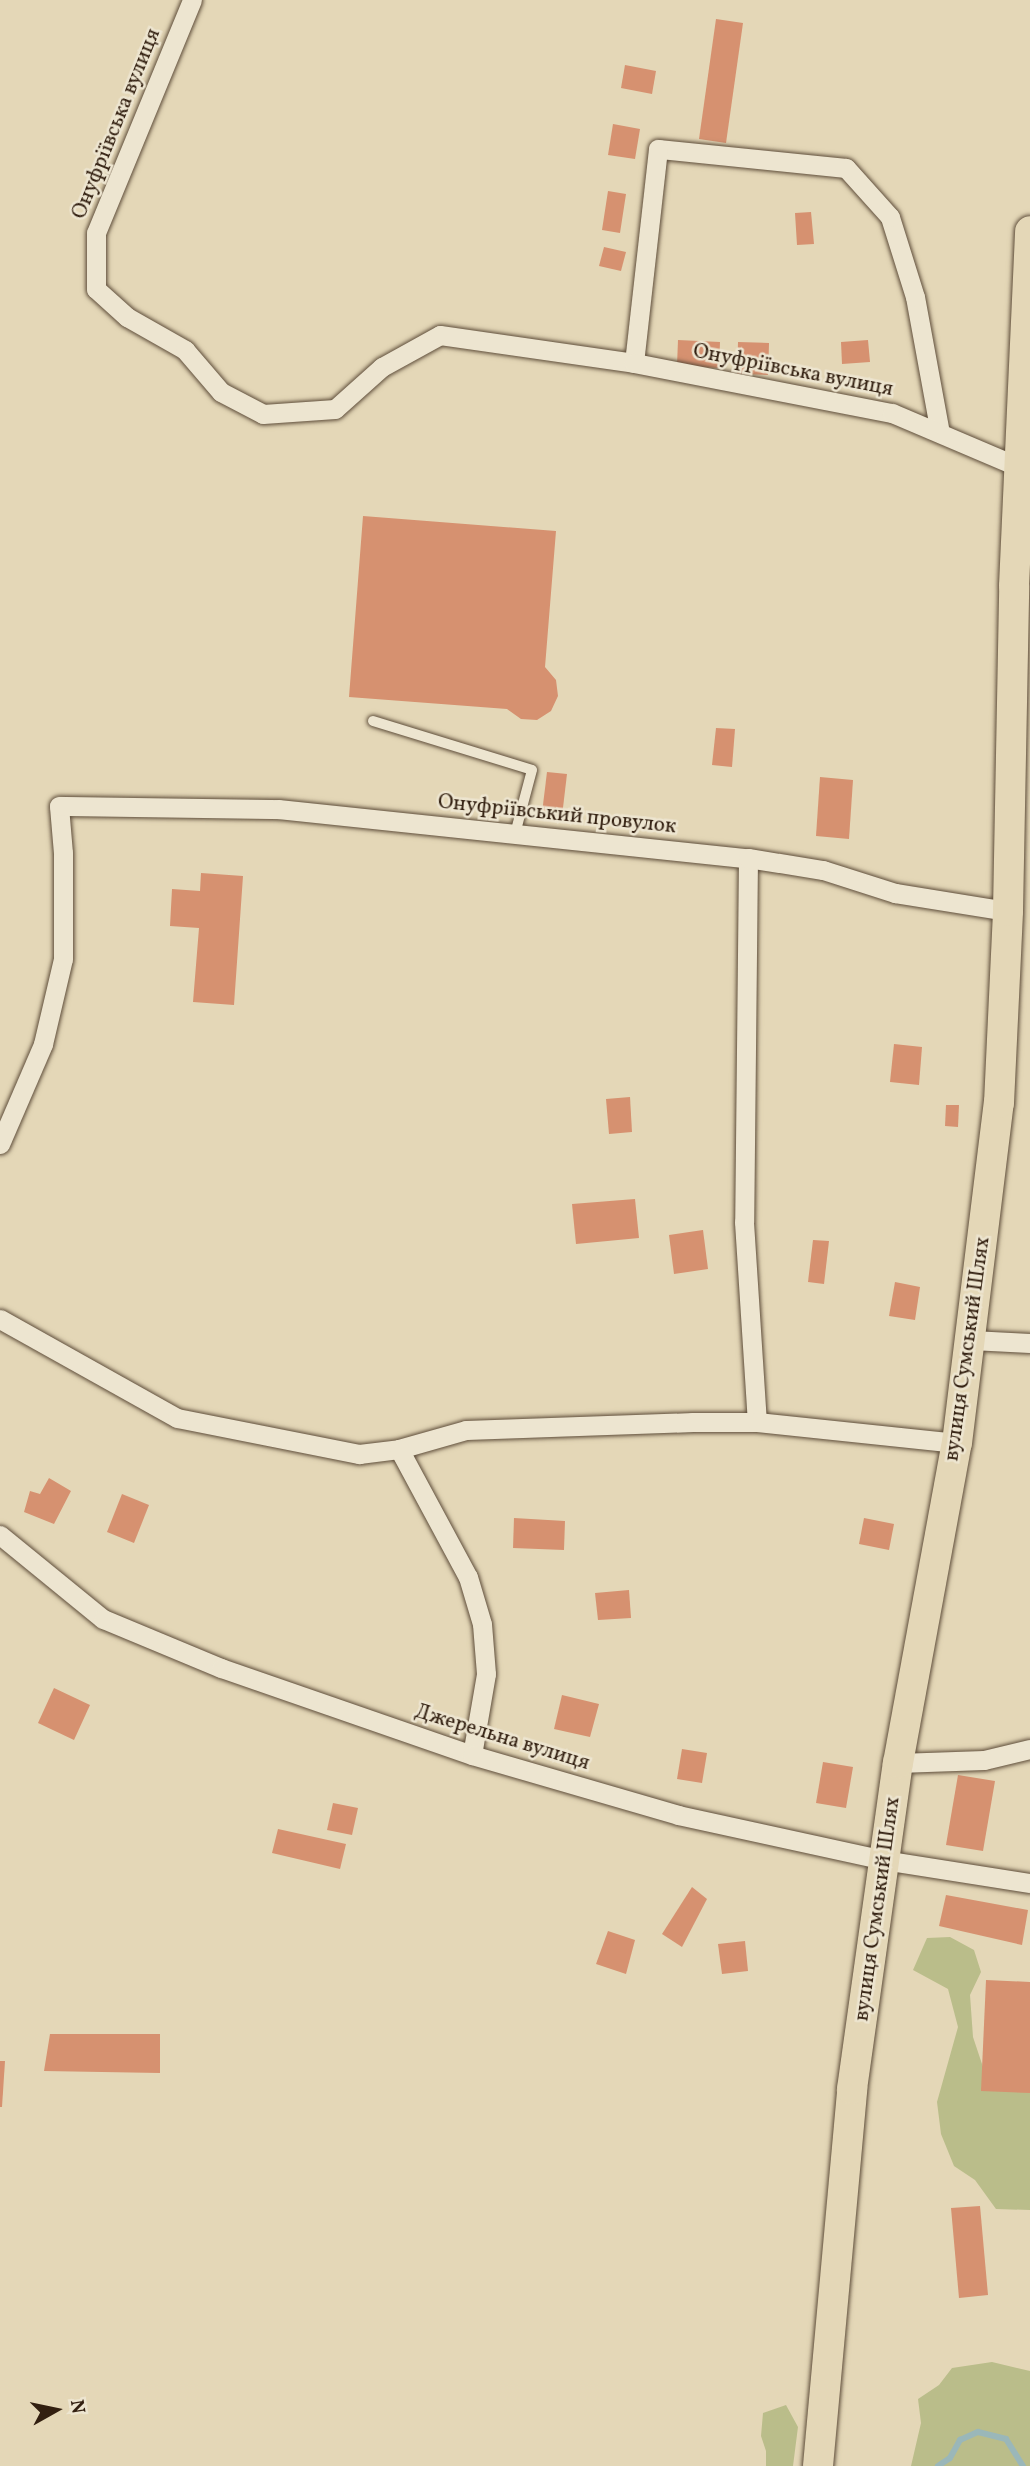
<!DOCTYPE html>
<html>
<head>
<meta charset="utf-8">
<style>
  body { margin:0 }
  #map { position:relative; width:1030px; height:2466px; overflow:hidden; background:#e4d7b7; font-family:Vollkorn,serif }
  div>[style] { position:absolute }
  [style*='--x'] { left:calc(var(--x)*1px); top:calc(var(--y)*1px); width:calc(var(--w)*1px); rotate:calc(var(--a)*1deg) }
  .green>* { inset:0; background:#babd8a }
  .stream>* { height:6px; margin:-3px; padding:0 3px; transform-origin:3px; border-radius:3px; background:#9ab7b9 }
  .building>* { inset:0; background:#d69170 }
  .roads { filter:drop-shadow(0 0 2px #5e4d3a) drop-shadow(0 0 2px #5e4d3a) }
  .service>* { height:10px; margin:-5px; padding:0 5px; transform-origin:5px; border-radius:5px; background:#ede5d0 }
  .minor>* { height:19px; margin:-9.5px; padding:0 9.5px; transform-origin:9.5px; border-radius:9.5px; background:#ede5d0 }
  .primary>* { height:30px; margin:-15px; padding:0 15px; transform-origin:15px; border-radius:15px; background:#e4d7b7 }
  span { translate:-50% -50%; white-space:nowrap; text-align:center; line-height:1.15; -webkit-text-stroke:5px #ede5d0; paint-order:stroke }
  .street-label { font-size:21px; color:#321f10 }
  .north { position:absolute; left:21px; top:2375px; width:70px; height:70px; -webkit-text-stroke:5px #ede5d0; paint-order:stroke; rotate:81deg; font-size:19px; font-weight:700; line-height:28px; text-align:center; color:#321f10 }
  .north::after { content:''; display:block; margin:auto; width:24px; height:32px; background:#321f10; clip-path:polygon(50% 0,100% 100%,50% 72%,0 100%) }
</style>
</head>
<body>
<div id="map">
  <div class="green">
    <i style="clip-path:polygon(950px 1937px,974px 1950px,981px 1972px,970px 1995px,973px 2037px,986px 2076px,1030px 2080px,1030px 2210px,996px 2209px,975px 2180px,954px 2166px,941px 2134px,937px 2102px,958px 2027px,948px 1989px,913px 1970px,927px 1938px)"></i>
    <i style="clip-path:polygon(992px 2362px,1030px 2371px,1030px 2466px,911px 2466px,921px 2423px,918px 2399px,939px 2385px,952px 2368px)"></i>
    <i style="clip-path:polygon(786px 2405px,798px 2427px,793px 2466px,766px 2466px,766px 2451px,761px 2436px,763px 2413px)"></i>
  </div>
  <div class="stream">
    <i style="--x:938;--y:2466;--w:14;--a:-34"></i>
    <i style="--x:950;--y:2458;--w:21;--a:-61"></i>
    <i style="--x:960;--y:2440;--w:20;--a:-24"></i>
    <i style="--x:978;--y:2432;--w:29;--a:14"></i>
    <i style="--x:1006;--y:2439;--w:32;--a:58"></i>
  </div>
  <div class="building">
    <i style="clip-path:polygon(716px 19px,743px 23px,726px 143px,699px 139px)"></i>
    <i style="clip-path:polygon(625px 65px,656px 71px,652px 94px,621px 88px)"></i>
    <i style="clip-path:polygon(613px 124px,640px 129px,635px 159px,608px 155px)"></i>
    <i style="clip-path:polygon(608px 191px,626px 194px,620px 233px,602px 230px)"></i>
    <i style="clip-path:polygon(811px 212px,814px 244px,797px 245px,795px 213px)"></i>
    <i style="clip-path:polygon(604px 247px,626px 252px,621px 271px,599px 266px)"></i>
    <i style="clip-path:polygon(678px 340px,720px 342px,719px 368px,677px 366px)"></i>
    <i style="clip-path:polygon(868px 340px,870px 362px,842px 364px,841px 342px)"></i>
    <i style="clip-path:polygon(738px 342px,769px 343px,768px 375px,737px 374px)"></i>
    <i style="clip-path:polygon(363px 516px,556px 531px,545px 667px,556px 680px,558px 696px,551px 711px,537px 720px,521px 719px,507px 709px,349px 697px)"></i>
    <i style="clip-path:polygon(716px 728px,735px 729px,732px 767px,712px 765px)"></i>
    <i style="clip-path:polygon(547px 772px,567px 774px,562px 816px,542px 813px)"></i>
    <i style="clip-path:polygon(820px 777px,853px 780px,849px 839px,816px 836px)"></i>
    <i style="clip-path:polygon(201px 873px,243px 876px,234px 1005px,193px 1002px,199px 928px,170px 926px,172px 889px,200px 891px)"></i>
    <i style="clip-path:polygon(894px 1044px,922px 1047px,919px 1085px,890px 1082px)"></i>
    <i style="clip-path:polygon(630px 1097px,632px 1132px,609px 1134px,606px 1099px)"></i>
    <i style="clip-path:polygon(946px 1105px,959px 1105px,958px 1127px,945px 1126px)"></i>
    <i style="clip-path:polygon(635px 1199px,639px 1238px,576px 1244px,572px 1204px)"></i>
    <i style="clip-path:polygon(703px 1230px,708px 1269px,674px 1274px,669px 1235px)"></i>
    <i style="clip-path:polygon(813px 1240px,829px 1241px,824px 1284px,808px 1282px)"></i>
    <i style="clip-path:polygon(895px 1282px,920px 1287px,915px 1320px,889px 1316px)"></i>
    <i style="clip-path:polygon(49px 1478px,71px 1491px,54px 1524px,24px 1512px,30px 1491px,40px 1494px)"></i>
    <i style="clip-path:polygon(122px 1494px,149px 1505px,134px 1543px,107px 1532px)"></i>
    <i style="clip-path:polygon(514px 1518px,565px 1521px,564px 1550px,513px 1548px)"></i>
    <i style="clip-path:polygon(864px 1518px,894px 1524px,889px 1550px,859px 1544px)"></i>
    <i style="clip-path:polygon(629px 1590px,631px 1618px,598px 1620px,595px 1593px)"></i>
    <i style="clip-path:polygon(54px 1688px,90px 1705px,74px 1740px,38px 1723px)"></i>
    <i style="clip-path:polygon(562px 1695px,599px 1704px,590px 1737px,554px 1729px)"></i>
    <i style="clip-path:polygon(682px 1749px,707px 1753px,702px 1783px,677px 1779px)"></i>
    <i style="clip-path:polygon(823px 1762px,853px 1767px,846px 1808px,816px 1803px)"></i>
    <i style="clip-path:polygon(958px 1775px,995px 1781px,983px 1851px,946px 1845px)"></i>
    <i style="clip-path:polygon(333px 1803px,358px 1808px,352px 1835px,327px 1830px)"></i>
    <i style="clip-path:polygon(278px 1829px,346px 1844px,340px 1869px,272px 1853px)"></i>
    <i style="clip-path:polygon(692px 1887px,707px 1899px,682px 1947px,662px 1934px)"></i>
    <i style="clip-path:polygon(946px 1895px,1028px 1910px,1022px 1945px,939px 1926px)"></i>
    <i style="clip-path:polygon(608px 1931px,635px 1940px,626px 1974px,596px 1964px)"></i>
    <i style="clip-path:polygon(745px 1941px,748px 1971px,722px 1974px,718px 1944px)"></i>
    <i style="clip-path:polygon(986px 1980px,1030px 1982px,1030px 2093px,981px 2091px)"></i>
    <i style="clip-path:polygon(50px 2034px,160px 2034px,160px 2073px,44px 2071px)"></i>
    <i style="clip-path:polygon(0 2061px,5px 2061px,2px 2107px,0 2107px)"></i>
    <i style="clip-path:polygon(980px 2206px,988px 2295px,959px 2298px,951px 2208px)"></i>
  </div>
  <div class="roads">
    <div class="service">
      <i style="--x:373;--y:721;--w:166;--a:17.1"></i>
      <i style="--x:532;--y:770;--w:66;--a:104.9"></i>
    </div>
    <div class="minor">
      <i style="--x:192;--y:0;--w:252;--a:112.4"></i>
      <i style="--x:96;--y:233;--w:56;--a:90"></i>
      <i style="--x:96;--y:289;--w:42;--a:42.1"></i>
      <i style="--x:127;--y:317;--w:67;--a:29.6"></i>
      <i style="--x:185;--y:350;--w:55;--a:49.4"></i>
      <i style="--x:221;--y:392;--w:47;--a:27.6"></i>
      <i style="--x:263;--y:414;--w:72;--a:-4"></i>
      <i style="--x:335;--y:409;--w:63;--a:-41.8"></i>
      <i style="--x:382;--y:367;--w:66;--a:-28.9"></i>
      <i style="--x:440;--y:335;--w:196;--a:8.2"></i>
      <i style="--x:940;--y:433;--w:138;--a:-100.4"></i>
      <i style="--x:915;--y:297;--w:84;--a:-107.4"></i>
      <i style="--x:890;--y:217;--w:66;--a:-131.9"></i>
      <i style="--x:846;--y:168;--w:189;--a:-174.2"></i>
      <i style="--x:658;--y:149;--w:215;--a:96.4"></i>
      <i style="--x:634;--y:363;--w:263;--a:11"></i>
      <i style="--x:892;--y:413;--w:138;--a:23"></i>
      <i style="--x:748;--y:858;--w:364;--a:90.6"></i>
      <i style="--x:744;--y:1222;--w:200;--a:86.3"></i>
      <i style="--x:0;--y:1144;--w:109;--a:-66.7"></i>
      <i style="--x:43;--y:1044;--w:87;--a:-76.8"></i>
      <i style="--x:63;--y:959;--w:106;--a:-90"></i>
      <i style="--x:63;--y:853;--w:47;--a:-94.9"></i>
      <i style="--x:59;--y:806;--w:219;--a:0.8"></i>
      <i style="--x:278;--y:809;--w:473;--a:6"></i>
      <i style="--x:748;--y:858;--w:76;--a:9.1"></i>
      <i style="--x:823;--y:870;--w:76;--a:17.7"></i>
      <i style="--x:895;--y:893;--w:114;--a:9.1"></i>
      <i style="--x:0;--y:1319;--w:203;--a:29.2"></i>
      <i style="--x:177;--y:1418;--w:186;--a:11.2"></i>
      <i style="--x:359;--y:1454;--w:40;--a:-7.1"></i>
      <i style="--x:399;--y:1449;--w:70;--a:-15.8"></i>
      <i style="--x:466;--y:1430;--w:227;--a:-2"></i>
      <i style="--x:693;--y:1422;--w:64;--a:0"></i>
      <i style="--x:757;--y:1422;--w:201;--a:6"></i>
      <i style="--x:971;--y:1340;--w:59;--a:2.9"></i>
      <i style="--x:399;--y:1449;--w:145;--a:61.7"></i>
      <i style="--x:468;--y:1577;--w:49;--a:73.4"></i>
      <i style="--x:482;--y:1624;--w:50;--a:85.4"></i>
      <i style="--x:486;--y:1674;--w:82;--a:99.8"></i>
      <i style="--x:0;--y:1535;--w:133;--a:39.2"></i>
      <i style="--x:103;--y:1619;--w:128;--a:22.6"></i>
      <i style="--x:221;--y:1668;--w:266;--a:19.1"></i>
      <i style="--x:472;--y:1755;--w:215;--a:16.2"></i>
      <i style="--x:678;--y:1815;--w:211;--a:12.3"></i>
      <i style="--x:884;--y:1860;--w:148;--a:9"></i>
      <i style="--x:898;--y:1763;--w:86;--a:-2"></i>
      <i style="--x:984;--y:1760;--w:47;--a:-13.4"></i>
    </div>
    <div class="primary">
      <i style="--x:818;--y:2466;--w:379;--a:-84.8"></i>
      <i style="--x:852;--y:2089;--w:329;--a:-82"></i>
      <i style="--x:898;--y:1763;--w:325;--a:-79.6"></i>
      <i style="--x:957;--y:1443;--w:343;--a:-83"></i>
      <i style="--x:999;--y:1103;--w:192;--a:-87.3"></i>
      <i style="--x:1008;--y:911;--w:325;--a:-88.9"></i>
      <i style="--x:1014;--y:586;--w:355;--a:-87.4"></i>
    </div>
  </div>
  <div class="street-label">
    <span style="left:117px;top:124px;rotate:-68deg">Онуфріївська вулиця</span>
    <span style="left:793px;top:371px;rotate:11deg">Онуфріївська вулиця</span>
    <span style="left:557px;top:815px;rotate:6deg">Онуфріївський провулок</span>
    <span style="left:968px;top:1349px;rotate:-82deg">вулиця Сумський Шлях</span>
    <span style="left:502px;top:1738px;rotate:17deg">Джерельна вулиця</span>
    <span style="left:878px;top:1909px;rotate:-82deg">вулиця Сумський Шлях</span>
  </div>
  <div class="north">N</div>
</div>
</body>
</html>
